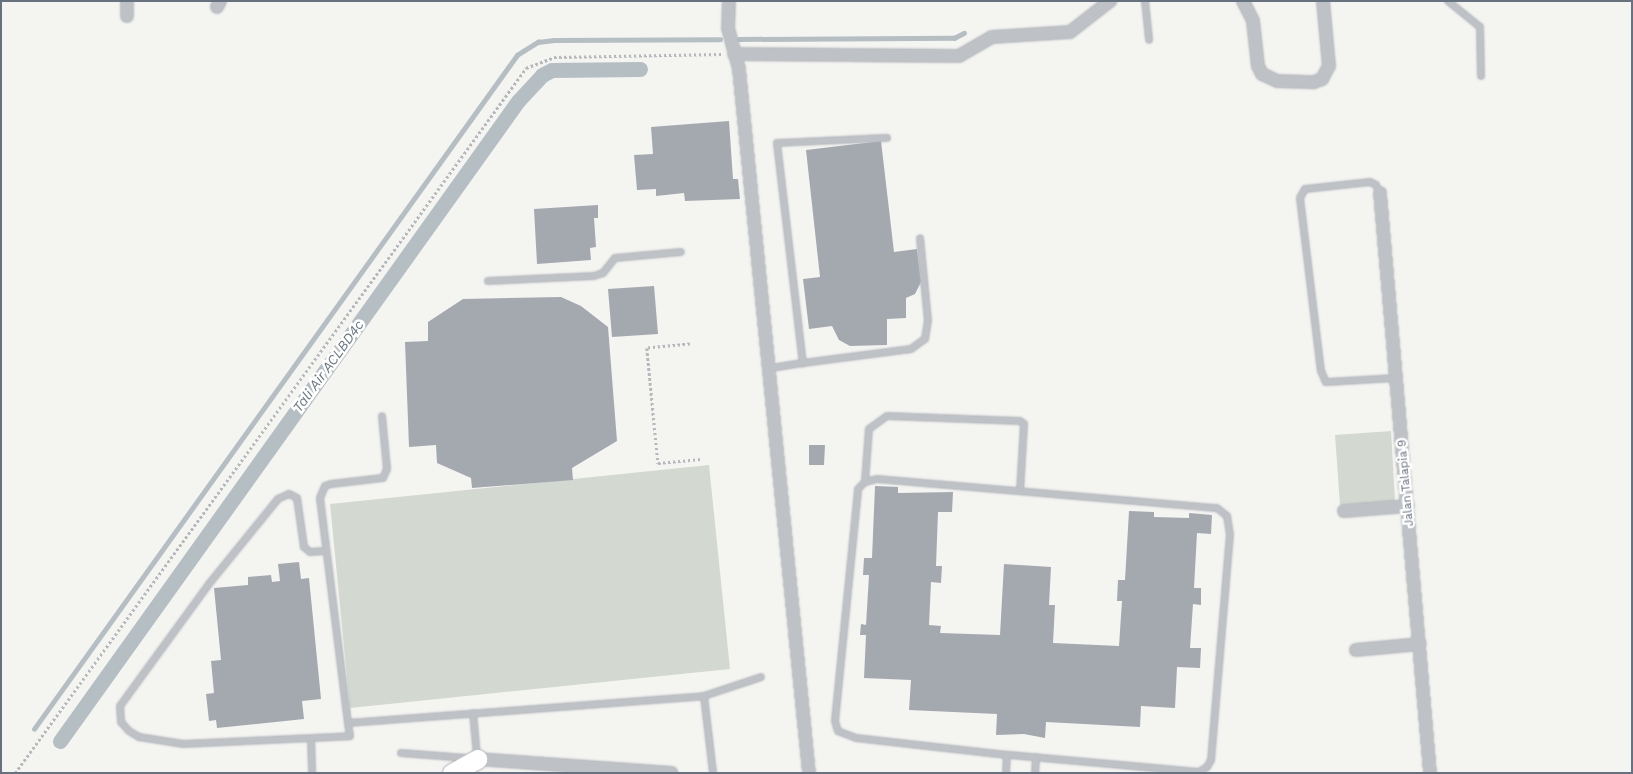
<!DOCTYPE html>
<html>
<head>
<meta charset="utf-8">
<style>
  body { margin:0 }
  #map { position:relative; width:1633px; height:774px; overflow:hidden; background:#f4f4f1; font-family:"Work Sans",sans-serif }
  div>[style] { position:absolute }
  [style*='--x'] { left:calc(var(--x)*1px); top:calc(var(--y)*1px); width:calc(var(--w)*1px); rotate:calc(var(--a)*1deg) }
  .green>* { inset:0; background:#d3d9d1 }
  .stream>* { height:4.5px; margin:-2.25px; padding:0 2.25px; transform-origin:2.25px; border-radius:2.25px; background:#b5bec3 }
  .canal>* { height:15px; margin:-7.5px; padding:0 7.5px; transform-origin:7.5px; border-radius:7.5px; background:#b5bec3 }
  .building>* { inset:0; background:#a4a9b0 }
  .path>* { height:2.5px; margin-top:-1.25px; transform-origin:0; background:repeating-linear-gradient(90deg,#b6b8bb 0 2.5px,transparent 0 5px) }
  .roads { filter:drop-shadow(0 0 1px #b1b4b9) drop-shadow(0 0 1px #b1b4b9) }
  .lane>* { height:6px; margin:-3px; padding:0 3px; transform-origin:3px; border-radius:3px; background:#bec1c5 }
  .street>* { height:12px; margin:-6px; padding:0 6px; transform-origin:6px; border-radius:6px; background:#bec1c5 }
  .secondary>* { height:19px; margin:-9.5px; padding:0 9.5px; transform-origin:9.5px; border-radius:9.5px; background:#fff }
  span { translate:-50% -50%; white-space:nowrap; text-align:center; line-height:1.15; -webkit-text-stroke:5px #fff; paint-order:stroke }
  .street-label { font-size:12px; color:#67717f }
  .water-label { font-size:14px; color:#687882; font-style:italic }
  .frame { position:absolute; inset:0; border:2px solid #67717f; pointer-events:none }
</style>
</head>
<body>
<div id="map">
  <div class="green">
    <i style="clip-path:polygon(1391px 431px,1395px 501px,1340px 505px,1335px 435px)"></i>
    <i style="clip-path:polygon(709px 465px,730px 669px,350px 708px,330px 504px)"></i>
  </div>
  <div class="stream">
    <i style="--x:739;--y:39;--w:215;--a:-0.3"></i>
    <i style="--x:954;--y:38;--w:11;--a:-27"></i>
    <i style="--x:34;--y:729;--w:829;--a:-54.37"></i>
    <i style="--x:517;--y:55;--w:25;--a:-32"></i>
    <i style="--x:538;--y:42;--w:16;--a:-7"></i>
    <i style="--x:554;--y:40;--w:166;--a:-0.3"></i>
  </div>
  <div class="canal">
    <i style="--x:60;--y:741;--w:787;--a:-54.41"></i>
    <i style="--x:518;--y:101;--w:35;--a:-47"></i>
    <i style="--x:542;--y:75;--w:11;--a:-27"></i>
    <i style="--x:552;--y:70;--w:88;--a:-0.7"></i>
  </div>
  <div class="building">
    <i style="clip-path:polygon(729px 121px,733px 179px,738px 179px,740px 199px,685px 201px,684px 193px,656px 196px,656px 189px,637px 190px,634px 155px,653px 154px,651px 127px)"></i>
    <i style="clip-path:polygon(881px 141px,894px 252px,917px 249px,921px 282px,915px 294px,906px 298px,906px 318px,887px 319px,887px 345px,850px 346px,839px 340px,832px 326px,809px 329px,803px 279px,820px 277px,806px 150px)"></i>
    <i style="clip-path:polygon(598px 205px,598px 218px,594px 218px,596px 247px,590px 248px,591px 260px,537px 264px,534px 209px)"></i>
    <i style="clip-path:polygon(654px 286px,658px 334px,612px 337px,608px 289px)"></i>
    <i style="clip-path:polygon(561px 297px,581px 306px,608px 327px,617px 441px,572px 468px,573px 480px,472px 488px,471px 478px,437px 463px,436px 445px,409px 447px,405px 342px,428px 341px,428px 322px,463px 299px)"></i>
    <i style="clip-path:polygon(809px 445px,825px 445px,824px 465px,809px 465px)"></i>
    <i style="clip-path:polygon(875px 486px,898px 487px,898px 493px,953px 492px,952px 512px,938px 512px,936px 566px,942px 566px,941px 583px,931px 582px,929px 625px,941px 626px,940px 633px,1000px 635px,1004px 564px,1051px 567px,1049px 605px,1055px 605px,1053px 643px,1119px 646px,1122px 601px,1117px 601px,1118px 580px,1125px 580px,1129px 511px,1154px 512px,1154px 517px,1189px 518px,1189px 513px,1212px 515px,1211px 534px,1197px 533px,1194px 588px,1201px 588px,1201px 605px,1193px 604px,1190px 648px,1201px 648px,1200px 668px,1177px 667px,1175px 708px,1141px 706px,1140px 727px,1046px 722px,1045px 738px,1024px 734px,996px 735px,997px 714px,909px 710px,911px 680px,864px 678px,866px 635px,860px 635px,861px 624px,866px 625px,869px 575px,863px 575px,864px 558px,872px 558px)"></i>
    <i style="clip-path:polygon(299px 562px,301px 579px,309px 578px,321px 699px,302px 701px,304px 719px,217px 728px,216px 720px,209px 721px,206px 694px,214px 693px,211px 661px,221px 660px,214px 588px,248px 585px,248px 577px,271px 575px,272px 582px,280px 581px,278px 564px)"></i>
  </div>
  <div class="path">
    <i style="--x:690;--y:344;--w:43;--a:174.7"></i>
    <i style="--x:647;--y:348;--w:116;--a:84.5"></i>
    <i style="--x:658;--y:463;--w:43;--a:-5.3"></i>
    <i style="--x:15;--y:773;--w:871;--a:-54.06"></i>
    <i style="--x:526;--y:68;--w:30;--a:-21"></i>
    <i style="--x:554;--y:57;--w:168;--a:-1"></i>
  </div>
  <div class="roads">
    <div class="lane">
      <i style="--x:1145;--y:1;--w:39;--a:84"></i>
      <i style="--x:1448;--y:1;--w:41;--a:39.1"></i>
      <i style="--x:1480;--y:27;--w:49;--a:88.8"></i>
      <i style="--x:887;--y:138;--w:110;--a:177.4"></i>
      <i style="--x:777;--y:143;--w:222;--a:83.3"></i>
      <i style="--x:803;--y:363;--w:109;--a:-7.4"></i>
      <i style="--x:911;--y:349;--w:17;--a:-36"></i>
      <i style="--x:925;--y:339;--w:18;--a:-81"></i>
      <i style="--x:928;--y:321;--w:83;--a:-95.5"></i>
      <i style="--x:1380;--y:193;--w:9;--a:-117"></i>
      <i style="--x:1376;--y:185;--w:7;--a:-153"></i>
      <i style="--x:1370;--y:182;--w:65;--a:173.9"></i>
      <i style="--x:1305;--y:189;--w:10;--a:119"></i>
      <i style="--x:1300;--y:198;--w:174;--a:83.1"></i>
      <i style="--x:1321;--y:371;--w:12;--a:66"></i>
      <i style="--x:1326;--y:382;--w:71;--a:-3.2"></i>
      <i style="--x:488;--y:281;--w:106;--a:-2.7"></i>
      <i style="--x:594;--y:276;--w:9;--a:-18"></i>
      <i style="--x:603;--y:273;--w:19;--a:-51"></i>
      <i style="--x:615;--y:258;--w:66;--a:-5.2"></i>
      <i style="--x:771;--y:368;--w:32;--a:-9"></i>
      <i style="--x:877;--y:479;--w:341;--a:4.9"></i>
      <i style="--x:1217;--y:508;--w:13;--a:39"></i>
      <i style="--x:1227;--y:516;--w:18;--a:81"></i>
      <i style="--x:1230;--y:534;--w:227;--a:94.8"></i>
      <i style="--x:1211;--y:760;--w:8;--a:120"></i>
      <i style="--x:1207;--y:767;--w:9;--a:148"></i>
      <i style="--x:1199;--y:772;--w:193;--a:-174.9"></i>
      <i style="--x:1007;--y:755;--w:152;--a:-173.6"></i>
      <i style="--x:856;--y:738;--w:19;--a:-159"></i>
      <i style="--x:838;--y:731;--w:10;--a:-107"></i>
      <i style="--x:835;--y:721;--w:233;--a:-84.3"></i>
      <i style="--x:858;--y:489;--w:10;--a:-45"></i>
      <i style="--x:865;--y:482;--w:12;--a:-14"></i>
      <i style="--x:865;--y:482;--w:53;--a:-85.7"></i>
      <i style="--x:869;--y:429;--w:22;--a:-36"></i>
      <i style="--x:887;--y:416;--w:133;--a:2.2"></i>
      <i style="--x:1020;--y:421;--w:5;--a:37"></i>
      <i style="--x:1024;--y:424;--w:67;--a:93.4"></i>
      <i style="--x:325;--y:551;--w:15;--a:176"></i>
      <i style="--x:310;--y:552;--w:8;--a:-140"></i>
      <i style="--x:304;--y:547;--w:49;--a:-98.1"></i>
      <i style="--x:297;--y:498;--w:9;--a:-153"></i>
      <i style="--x:289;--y:494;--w:12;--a:156"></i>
      <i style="--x:278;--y:499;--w:109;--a:129.1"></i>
      <i style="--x:209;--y:584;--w:151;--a:126.1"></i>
      <i style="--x:120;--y:706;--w:16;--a:86"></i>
      <i style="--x:121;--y:722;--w:12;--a:48"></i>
      <i style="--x:129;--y:731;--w:12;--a:31"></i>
      <i style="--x:139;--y:737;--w:45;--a:9"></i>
      <i style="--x:183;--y:744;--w:167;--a:-2.7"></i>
      <i style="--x:350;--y:736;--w:13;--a:-99"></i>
      <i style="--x:348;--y:723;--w:357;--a:-4.3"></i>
      <i style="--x:704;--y:696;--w:60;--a:-18.4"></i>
      <i style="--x:704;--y:696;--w:78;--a:83.3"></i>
      <i style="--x:473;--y:713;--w:43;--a:84.7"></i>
      <i style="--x:348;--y:723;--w:227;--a:-97.1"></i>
      <i style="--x:320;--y:498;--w:13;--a:-67"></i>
      <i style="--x:325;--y:486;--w:6;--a:-18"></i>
      <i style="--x:331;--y:484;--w:52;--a:-6.6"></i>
      <i style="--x:383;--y:478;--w:10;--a:-66"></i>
      <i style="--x:387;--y:469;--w:53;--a:-95.4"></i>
      <i style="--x:311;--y:739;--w:34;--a:88"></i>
      <i style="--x:401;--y:753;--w:66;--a:4.3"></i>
      <i style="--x:1006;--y:773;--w:18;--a:-87"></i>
      <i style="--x:1035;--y:773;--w:16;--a:-86"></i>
    </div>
    <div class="street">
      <i style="--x:127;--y:1;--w:15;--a:90"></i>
      <i style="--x:729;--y:1;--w:27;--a:92"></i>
      <i style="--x:728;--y:28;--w:42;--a:75"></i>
      <i style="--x:739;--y:69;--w:707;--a:84.32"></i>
      <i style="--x:1243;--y:1;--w:22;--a:63"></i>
      <i style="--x:1253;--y:21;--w:45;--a:83.7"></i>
      <i style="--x:1258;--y:66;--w:9;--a:63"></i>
      <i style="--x:1262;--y:74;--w:17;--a:25"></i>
      <i style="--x:1277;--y:81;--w:37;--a:2"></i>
      <i style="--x:1314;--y:82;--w:9;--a:-21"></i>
      <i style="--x:1322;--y:79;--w:15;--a:-62"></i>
      <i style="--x:1329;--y:66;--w:65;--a:-95.3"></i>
      <i style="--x:217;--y:7;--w:7;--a:-63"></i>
      <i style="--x:734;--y:54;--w:225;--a:0.5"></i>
      <i style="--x:959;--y:56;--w:38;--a:-30"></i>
      <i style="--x:992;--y:37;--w:78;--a:-3.7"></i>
      <i style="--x:1070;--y:32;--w:51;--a:-37.8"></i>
      <i style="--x:1380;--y:193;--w:582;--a:85.07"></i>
      <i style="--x:1344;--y:511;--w:64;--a:-4.5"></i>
      <i style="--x:1356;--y:650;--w:64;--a:-5.4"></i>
      <i style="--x:477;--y:759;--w:195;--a:4.1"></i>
    </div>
    <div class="secondary">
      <i style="--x:452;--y:773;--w:29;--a:-29"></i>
    </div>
  </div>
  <div class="street-label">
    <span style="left:1406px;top:483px;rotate:-95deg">Jalan Talapia 9</span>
  </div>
  <div class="water-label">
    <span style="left:328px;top:366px;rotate:-54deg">Tali Air ACLBD4c</span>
  </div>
  <div class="frame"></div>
</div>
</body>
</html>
